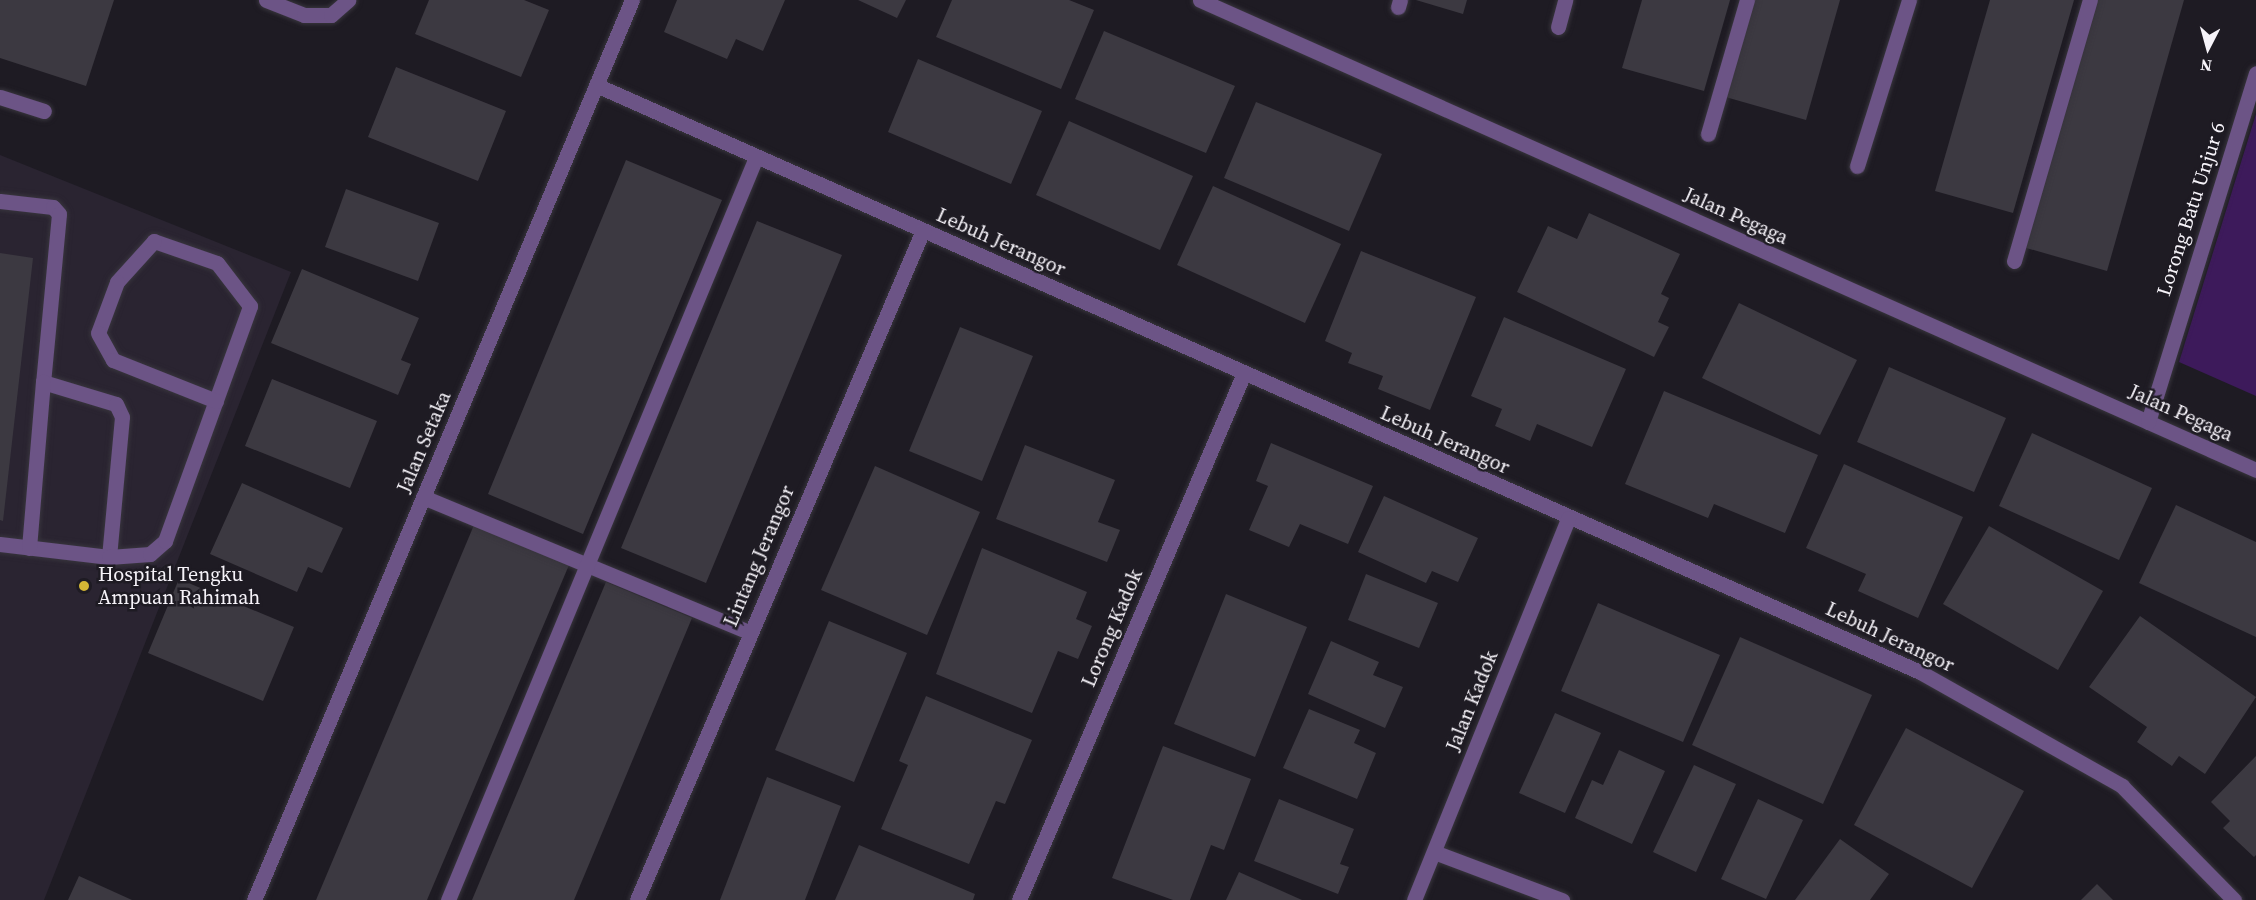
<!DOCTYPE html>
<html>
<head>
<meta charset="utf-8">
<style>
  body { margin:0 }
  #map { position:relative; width:2256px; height:900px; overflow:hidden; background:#1e1b23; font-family:"Source Serif 4",serif }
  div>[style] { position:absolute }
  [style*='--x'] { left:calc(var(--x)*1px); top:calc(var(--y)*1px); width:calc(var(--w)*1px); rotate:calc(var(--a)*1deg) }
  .built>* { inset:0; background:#2a2431 }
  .green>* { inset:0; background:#3d1a5b }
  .building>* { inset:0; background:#3c3941 }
  .roads { filter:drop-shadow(0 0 2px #38353d) drop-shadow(0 0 2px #38353d) }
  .service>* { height:15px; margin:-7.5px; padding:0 7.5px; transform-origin:7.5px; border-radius:7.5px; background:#6c5486 }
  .minor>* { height:15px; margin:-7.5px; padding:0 7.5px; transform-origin:7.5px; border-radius:7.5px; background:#6c5486 }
  .dots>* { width:16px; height:16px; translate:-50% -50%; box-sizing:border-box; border:3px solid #1e1b23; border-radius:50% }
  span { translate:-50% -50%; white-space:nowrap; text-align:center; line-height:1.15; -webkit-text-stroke:5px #1e1b23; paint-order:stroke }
  .street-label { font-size:20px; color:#f6f3f9 }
  .poi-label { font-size:20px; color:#f6f3f9 }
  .left { translate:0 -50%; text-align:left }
  .north { position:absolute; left:2178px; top:18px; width:60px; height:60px; -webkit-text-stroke:4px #1e1b23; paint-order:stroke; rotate:186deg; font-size:16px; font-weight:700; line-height:24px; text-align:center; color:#f6f3f9 }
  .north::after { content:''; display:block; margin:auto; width:21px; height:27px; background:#f6f3f9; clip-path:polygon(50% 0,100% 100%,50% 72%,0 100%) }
</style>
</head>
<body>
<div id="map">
  <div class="built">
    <i style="clip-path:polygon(0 155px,291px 272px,44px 900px,0 900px)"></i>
  </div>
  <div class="green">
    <i style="clip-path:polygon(2256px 114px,2256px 396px,2179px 362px)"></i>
  </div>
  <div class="building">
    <i style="clip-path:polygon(0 0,114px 0,86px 86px,0 58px)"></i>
    <i style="clip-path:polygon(429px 0,524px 0,549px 10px,521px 77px,415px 34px)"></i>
    <i style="clip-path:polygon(677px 0,785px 0,763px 51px,736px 39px,727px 59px,664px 32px)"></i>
    <i style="clip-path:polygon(858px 0,906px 0,897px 18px)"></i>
    <i style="clip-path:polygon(952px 0,1069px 0,1094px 10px,1061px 89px,936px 37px)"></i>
    <i style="clip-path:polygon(1416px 0,1467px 0,1463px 14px)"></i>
    <i style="clip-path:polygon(1642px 0,1730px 0,1704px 91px,1622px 68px)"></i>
    <i style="clip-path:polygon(1750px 0,1840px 0,1806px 120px,1722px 96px)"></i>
    <i style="clip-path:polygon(1990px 0,2074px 0,2013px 213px,1935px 191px)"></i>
    <i style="clip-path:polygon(2093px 0,2184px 0,2107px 271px,2023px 247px)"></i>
    <i style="clip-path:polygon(1104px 31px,1235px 86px,1206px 153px,1075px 99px)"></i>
    <i style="clip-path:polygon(918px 59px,1042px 111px,1011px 184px,888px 132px)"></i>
    <i style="clip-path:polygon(396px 67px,506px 111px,478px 181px,368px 137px)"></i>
    <i style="clip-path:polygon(1256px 102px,1382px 154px,1349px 231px,1224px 178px)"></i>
    <i style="clip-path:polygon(1069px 121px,1193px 176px,1160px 250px,1036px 195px)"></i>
    <i style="clip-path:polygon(626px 160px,722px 200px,583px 534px,488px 494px)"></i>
    <i style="clip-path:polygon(1213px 186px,1341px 244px,1305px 323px,1177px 265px)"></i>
    <i style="clip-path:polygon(346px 189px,439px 223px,418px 281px,325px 247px)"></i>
    <i style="clip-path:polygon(1589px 213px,1680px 254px,1661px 294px,1669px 298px,1658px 322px,1669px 327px,1654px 357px,1517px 292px,1548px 226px,1577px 239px)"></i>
    <i style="clip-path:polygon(757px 221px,842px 255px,706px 583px,621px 548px)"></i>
    <i style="clip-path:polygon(1361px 251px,1476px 297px,1430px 410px,1378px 389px,1383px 376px,1348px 363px,1352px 353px,1325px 341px)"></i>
    <i style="clip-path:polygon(0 253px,33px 258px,3px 521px,0 520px)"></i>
    <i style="clip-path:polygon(302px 269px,419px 318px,401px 360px,411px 364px,398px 395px,271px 343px)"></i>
    <i style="clip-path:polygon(1739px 303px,1857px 360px,1820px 435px,1702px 378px)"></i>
    <i style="clip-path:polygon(1504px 317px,1626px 369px,1592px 447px,1537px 424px,1530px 441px,1495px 426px,1502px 409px,1471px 396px)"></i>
    <i style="clip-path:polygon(960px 327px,1033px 356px,982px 481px,909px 451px)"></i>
    <i style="clip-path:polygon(1889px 367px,2006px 418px,1974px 492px,1857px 442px)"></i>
    <i style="clip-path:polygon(272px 379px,377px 421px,350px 488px,245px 446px)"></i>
    <i style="clip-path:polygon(1664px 391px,1818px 455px,1785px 533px,1714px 504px,1708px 518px,1625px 484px)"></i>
    <i style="clip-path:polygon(2032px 433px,2152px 488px,2119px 560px,1999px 506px)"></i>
    <i style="clip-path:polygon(1271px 443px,1373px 486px,1348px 544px,1300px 524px,1289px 547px,1249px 530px,1268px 486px,1256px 481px)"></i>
    <i style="clip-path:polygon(1025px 445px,1115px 480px,1098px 522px,1120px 530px,1107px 562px,996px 519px)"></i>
    <i style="clip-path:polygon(1844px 464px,1963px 517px,1918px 618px,1858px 591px,1866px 574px,1806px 548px)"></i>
    <i style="clip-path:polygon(875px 466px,980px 512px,927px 635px,821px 590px)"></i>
    <i style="clip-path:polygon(242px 483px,343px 528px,322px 573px,308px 567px,297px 592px,210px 554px)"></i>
    <i style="clip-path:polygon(1384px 496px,1478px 538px,1458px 582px,1432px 571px,1426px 583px,1358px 552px)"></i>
    <i style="clip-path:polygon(2176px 505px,2256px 542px,2256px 637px,2139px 583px)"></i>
    <i style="clip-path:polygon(474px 525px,569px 565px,427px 900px,316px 900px)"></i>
    <i style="clip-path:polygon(1989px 526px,2103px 591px,2058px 670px,1943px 604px)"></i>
    <i style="clip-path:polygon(982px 548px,1087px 592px,1076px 619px,1092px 626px,1078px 659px,1058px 651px,1032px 713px,936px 674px)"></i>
    <i style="clip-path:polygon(1366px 574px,1438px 603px,1419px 648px,1348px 620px)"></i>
    <i style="clip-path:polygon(179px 579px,294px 627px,263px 701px,148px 653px)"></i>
    <i style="clip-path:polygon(606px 582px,692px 618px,574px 900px,472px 900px)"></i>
    <i style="clip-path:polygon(1226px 594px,1307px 627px,1255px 757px,1174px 724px)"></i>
    <i style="clip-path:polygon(1598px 603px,1720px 655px,1683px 742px,1561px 691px)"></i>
    <i style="clip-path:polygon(2140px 616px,2256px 697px,2205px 774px,2179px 756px,2172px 766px,2137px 742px,2147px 727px,2089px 687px)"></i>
    <i style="clip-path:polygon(829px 621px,907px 653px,854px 782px,775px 750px)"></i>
    <i style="clip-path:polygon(1740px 637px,1872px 695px,1823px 804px,1692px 745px)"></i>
    <i style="clip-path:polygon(1331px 641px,1379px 662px,1373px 675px,1403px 687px,1385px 728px,1308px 694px)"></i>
    <i style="clip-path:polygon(926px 696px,1032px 740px,1005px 804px,996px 801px,969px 864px,881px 829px,908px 765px,899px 761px)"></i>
    <i style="clip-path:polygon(1309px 709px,1360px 730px,1354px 743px,1376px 753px,1357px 799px,1283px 768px)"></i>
    <i style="clip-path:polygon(1555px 713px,1601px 733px,1565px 813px,1519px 793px)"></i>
    <i style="clip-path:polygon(1906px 728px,2024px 791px,1972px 888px,1854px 825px)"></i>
    <i style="clip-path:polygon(1163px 746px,1251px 779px,1224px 850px,1211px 845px,1190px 900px,1173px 900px,1112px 878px)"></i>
    <i style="clip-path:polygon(1619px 750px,1665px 771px,1632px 844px,1575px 818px,1592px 780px,1603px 785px)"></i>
    <i style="clip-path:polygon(2256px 756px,2256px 855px,2254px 857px,2223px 828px,2230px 821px,2211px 802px)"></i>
    <i style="clip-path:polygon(1694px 765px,1736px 784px,1696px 872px,1653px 852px)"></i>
    <i style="clip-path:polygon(767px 777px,841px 806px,805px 900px,720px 900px)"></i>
    <i style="clip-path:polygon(1279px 799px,1354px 829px,1340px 864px,1349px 867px,1338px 894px,1254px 861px)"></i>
    <i style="clip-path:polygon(1758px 799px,1803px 820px,1766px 899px,1721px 879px)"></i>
    <i style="clip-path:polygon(1840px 839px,1889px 874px,1870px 900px,1795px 900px)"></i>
    <i style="clip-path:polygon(859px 845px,975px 894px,973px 900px,835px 900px)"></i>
    <i style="clip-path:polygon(1239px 872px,1302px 900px,1226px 900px)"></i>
    <i style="clip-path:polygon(79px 876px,132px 900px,68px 900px)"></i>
    <i style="clip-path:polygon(2097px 884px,2113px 900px,2081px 900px)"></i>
  </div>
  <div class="roads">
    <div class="service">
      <i style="--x:266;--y:0;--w:41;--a:21.5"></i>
      <i style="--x:304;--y:15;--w:27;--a:0"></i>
      <i style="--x:331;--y:15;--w:23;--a:-41"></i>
      <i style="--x:1398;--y:7;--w:7;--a:-74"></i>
      <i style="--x:0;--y:97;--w:46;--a:17.7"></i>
      <i style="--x:1708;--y:134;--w:140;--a:-73.8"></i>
      <i style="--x:0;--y:201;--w:53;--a:6.5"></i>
      <i style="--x:53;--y:207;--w:9;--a:49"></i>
      <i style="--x:59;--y:214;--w:169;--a:95.4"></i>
      <i style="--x:43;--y:382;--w:76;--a:16.8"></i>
      <i style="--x:116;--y:404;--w:14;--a:65"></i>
      <i style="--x:122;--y:417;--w:141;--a:95.3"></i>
      <i style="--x:109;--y:557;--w:110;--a:-173.2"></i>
      <i style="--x:2014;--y:261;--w:272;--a:-73.8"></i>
      <i style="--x:423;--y:497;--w:353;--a:22.5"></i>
      <i style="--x:29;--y:548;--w:167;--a:-85.2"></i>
      <i style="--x:109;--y:557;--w:41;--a:-4.2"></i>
      <i style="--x:150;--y:554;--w:20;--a:-41"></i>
      <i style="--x:165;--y:541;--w:250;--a:-70.1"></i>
      <i style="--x:250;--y:306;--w:54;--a:-127.5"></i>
      <i style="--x:217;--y:263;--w:67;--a:-160.8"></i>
      <i style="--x:154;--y:241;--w:55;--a:132.1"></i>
      <i style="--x:117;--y:282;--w:54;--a:110.4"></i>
      <i style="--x:98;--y:333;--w:31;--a:61"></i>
      <i style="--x:113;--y:360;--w:111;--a:21.7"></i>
      <i style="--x:448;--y:900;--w:804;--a:-67.48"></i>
    </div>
    <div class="minor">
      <i style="--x:1200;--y:0;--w:1156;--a:23.99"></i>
      <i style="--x:1558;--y:27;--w:28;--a:-75"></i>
      <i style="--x:596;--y:85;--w:1448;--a:23.91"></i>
      <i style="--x:1920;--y:672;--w:232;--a:29.4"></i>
      <i style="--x:2122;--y:786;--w:160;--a:45.5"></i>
      <i style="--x:1857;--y:166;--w:174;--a:-72.6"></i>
      <i style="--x:2148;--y:422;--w:365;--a:-72.8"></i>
      <i style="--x:1434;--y:852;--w:137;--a:20.6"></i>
      <i style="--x:254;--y:900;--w:976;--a:-67.22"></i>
      <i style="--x:637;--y:900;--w:728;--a:-66.88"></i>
      <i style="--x:1019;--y:900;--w:573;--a:-66.88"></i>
      <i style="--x:1414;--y:900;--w:412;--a:-68"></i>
    </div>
  </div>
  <div class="dots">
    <i style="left:84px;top:586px;background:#d4b635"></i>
  </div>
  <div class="street-label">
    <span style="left:2191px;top:209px;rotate:-72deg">Lorong Batu Unjur 6</span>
    <span style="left:1736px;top:216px;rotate:24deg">Jalan Pegaga</span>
    <span style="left:1001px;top:242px;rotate:24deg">Lebuh Jerangor</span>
    <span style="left:2181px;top:413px;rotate:24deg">Jalan Pegaga</span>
    <span style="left:1445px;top:440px;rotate:24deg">Lebuh Jerangor</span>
    <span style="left:424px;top:442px;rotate:-67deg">Jalan Setaka</span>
    <span style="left:759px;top:556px;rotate:-67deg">Lintang Jerangor</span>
    <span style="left:1112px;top:628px;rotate:-67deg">Lorong Kadok</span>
    <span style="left:1890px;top:637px;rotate:25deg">Lebuh Jerangor</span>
    <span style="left:1472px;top:701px;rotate:-68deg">Jalan Kadok</span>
  </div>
  <div class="poi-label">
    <span class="left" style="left:98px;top:586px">Hospital Tengku<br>Ampuan Rahimah</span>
  </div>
  <div class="north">N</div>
</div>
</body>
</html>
